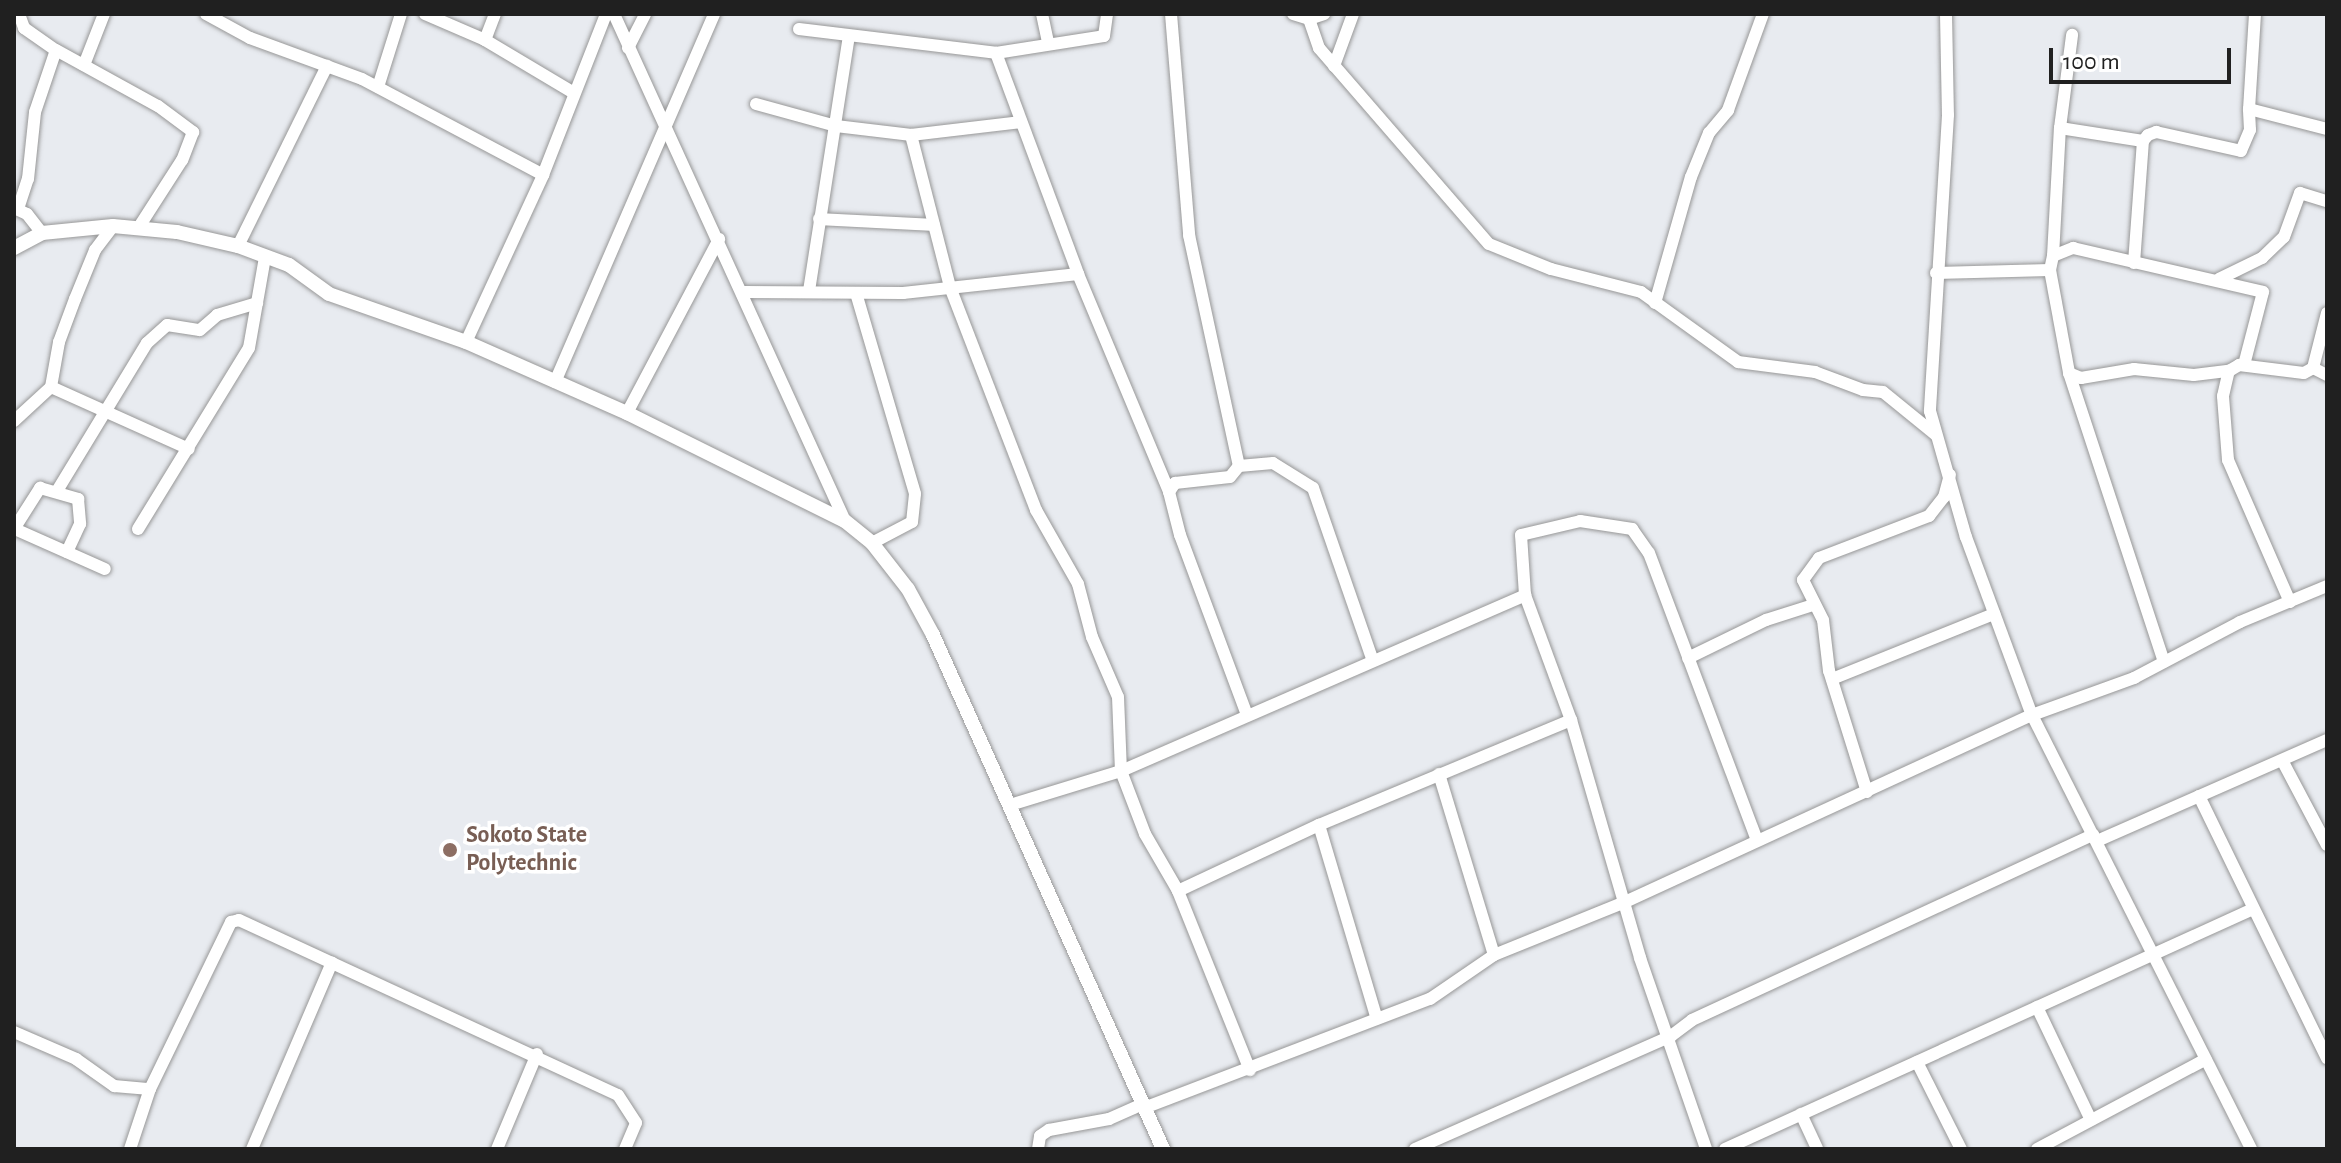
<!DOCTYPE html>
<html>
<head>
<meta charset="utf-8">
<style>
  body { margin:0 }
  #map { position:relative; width:2341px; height:1163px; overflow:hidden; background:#e8ebf0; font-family:"Alegreya Sans",sans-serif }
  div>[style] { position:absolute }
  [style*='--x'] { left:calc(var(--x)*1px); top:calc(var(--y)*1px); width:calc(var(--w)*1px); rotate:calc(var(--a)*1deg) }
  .roads { filter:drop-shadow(0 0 2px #979797) drop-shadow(0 0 2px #979797) }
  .minor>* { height:12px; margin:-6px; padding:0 6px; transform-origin:6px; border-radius:6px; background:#fff }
  .tertiary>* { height:14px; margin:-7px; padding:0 7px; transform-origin:7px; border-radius:7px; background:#fff }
  .dots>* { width:22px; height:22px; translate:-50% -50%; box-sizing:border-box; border:4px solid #fff; border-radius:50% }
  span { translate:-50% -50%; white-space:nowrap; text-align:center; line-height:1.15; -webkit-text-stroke:7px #fff; paint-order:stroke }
  .education-label { font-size:24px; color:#785e54; font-weight:700 }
  .left { translate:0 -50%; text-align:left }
  .frame { position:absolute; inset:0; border:16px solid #202020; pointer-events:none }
  .scale { position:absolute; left:2049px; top:48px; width:182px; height:36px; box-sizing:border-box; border:4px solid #202020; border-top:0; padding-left:10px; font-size:24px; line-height:28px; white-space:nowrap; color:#202020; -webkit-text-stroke:6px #fff; paint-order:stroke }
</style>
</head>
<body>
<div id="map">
  <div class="roads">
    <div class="minor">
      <i style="--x:19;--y:14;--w:15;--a:70"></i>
      <i style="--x:24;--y:28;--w:39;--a:35"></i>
      <i style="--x:56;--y:50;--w:116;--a:28.8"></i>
      <i style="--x:158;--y:106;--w:44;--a:36.6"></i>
      <i style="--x:193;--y:132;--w:30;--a:111"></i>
      <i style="--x:182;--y:160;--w:80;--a:122.7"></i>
      <i style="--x:206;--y:14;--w:50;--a:28.6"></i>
      <i style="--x:250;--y:38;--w:119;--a:20.1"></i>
      <i style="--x:362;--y:79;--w:205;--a:27.9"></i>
      <i style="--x:425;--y:14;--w:65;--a:23.4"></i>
      <i style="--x:485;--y:40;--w:104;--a:30.8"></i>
      <i style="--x:614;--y:14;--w:557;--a:65.5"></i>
      <i style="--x:1042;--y:14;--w:30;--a:78"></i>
      <i style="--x:1171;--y:14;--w:222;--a:85.3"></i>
      <i style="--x:1189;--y:235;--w:236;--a:77.8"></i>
      <i style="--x:1293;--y:14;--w:17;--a:17"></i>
      <i style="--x:1309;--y:19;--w:31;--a:71"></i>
      <i style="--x:1319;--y:48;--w:259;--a:49.1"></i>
      <i style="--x:1489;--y:244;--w:67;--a:22"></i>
      <i style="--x:1551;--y:269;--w:93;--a:14.3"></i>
      <i style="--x:1641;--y:292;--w:120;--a:35.8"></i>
      <i style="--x:1738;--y:362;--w:78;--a:7.4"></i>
      <i style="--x:1815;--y:372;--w:51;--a:20.6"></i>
      <i style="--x:1863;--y:390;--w:20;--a:6"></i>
      <i style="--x:1883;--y:392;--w:68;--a:39.1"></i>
      <i style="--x:1946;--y:14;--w:101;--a:88.9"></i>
      <i style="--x:1948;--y:115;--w:297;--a:93.5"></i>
      <i style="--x:1930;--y:411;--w:131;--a:74.1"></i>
      <i style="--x:1966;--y:537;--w:190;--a:69.7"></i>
      <i style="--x:2032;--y:715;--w:486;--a:63.2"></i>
      <i style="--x:2255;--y:14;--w:95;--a:93.6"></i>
      <i style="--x:2249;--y:109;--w:81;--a:14.4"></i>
      <i style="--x:1309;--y:19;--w:16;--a:-18"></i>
      <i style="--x:799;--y:29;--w:198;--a:6.9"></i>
      <i style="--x:996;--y:53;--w:109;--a:-8.9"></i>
      <i style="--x:1104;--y:36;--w:22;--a:-82"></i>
      <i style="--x:485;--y:40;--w:28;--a:-69"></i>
      <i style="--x:628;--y:48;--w:38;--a:-63"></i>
      <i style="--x:996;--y:53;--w:236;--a:69.6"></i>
      <i style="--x:1078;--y:274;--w:236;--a:67.3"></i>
      <i style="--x:84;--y:65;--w:55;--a:-68.6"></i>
      <i style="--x:1334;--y:66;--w:55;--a:-69.9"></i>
      <i style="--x:378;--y:87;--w:77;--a:-72.5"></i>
      <i style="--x:756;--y:104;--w:83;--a:15.4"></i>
      <i style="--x:836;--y:126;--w:76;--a:6.8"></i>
      <i style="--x:911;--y:135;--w:111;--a:-6.7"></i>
      <i style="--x:2060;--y:128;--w:94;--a:-82.6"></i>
      <i style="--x:911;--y:135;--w:157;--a:75.6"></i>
      <i style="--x:950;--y:287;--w:239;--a:68.9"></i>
      <i style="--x:1036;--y:510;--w:85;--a:60.4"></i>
      <i style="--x:1078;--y:584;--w:55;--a:75.2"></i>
      <i style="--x:1092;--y:637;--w:65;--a:66.6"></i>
      <i style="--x:1118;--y:697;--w:74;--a:87.7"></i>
      <i style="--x:1121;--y:771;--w:67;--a:69.1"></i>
      <i style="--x:1145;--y:834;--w:66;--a:59.9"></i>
      <i style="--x:1178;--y:891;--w:193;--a:68.1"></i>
      <i style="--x:14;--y:208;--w:14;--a:25"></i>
      <i style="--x:27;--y:214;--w:24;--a:52"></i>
      <i style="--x:18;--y:209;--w:32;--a:-72"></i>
      <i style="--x:28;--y:179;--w:67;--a:-84"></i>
      <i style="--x:35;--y:112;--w:65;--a:-71.3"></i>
      <i style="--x:819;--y:219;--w:115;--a:3"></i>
      <i style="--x:238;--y:246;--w:201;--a:-63.7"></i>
      <i style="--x:2053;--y:256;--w:128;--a:-86.9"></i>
      <i style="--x:2060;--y:128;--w:84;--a:8.9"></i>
      <i style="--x:2134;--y:263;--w:122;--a:-85.8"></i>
      <i style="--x:2143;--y:141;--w:8;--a:-50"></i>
      <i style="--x:2148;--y:135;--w:9;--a:-21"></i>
      <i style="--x:2156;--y:132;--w:87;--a:12.6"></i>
      <i style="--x:2241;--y:151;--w:23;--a:-67"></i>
      <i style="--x:2250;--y:130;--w:21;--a:-93"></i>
      <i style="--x:2050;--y:270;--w:14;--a:-78"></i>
      <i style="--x:2053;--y:256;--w:22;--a:-22"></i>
      <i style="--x:2073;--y:248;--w:195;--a:13"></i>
      <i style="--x:2263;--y:292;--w:75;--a:104.6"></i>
      <i style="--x:1936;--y:273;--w:114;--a:-1.5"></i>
      <i style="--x:2050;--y:270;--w:105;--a:79.5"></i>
      <i style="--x:2069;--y:373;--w:304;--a:71.8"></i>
      <i style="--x:2219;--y:279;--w:48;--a:-26"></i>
      <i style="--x:2262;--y:258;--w:30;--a:-44"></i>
      <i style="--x:2284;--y:237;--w:47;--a:-70"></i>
      <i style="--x:2300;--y:193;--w:28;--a:17"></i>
      <i style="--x:809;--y:291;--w:257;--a:-81.1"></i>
      <i style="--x:744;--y:292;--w:159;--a:0.4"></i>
      <i style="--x:903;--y:293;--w:176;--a:-6.2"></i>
      <i style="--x:856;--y:293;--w:209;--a:73.6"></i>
      <i style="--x:915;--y:494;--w:28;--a:96"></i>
      <i style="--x:912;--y:522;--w:45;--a:152.3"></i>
      <i style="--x:1655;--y:303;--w:131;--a:-74.1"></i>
      <i style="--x:1691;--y:177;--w:48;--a:-67.8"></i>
      <i style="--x:1709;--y:133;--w:30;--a:-50"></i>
      <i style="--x:1728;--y:110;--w:102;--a:-70"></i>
      <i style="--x:2327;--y:313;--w:57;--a:104.3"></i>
      <i style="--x:2313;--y:368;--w:16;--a:27"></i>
      <i style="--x:466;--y:342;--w:184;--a:-65.2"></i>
      <i style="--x:543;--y:175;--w:173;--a:-68.6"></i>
      <i style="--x:2069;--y:373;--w:13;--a:23"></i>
      <i style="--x:2081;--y:378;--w:54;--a:-9.6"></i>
      <i style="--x:2134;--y:369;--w:60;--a:5.7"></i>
      <i style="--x:2194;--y:375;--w:35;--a:-7"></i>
      <i style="--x:555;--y:382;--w:401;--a:-66.6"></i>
      <i style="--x:51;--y:387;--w:151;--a:24.2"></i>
      <i style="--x:627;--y:413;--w:197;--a:-62.1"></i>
      <i style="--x:14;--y:421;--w:50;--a:-42.6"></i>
      <i style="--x:51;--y:387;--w:46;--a:-79.9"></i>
      <i style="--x:59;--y:342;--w:46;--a:-69.6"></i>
      <i style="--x:75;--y:299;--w:53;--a:-67.8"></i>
      <i style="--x:95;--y:250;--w:30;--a:-53"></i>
      <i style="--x:57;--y:491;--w:173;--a:-58.7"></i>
      <i style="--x:147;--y:343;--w:27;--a:-42"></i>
      <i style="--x:167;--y:325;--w:33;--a:9"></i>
      <i style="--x:200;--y:330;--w:23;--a:-41"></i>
      <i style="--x:217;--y:315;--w:42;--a:-16.7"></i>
      <i style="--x:14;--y:529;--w:49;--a:-57.6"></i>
      <i style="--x:40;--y:488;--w:40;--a:16"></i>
      <i style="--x:78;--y:499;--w:25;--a:85"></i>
      <i style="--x:80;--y:524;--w:31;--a:115"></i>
      <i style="--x:138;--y:529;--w:212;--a:-58.5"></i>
      <i style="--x:249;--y:348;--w:92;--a:-80"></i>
      <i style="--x:17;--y:530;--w:96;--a:23.9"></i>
      <i style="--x:1525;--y:595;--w:133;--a:69.8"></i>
      <i style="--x:1571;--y:720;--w:248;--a:73.8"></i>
      <i style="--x:1640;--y:958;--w:202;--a:70.9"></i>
      <i style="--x:2290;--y:602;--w:155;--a:-113.6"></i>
      <i style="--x:2228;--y:460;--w:64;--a:-94.5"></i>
      <i style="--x:2223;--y:396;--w:26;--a:-77"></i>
      <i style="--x:2229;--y:371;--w:12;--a:-31"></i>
      <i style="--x:2239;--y:365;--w:65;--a:7"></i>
      <i style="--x:2304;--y:373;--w:10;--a:-29"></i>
      <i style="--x:1688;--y:658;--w:87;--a:-26"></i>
      <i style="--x:1766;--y:620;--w:49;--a:-17.7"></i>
      <i style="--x:1832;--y:679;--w:175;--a:-21.9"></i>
      <i style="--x:1247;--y:715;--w:192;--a:-110.4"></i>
      <i style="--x:1180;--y:535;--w:44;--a:-104.3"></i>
      <i style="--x:1169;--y:492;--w:11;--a:-56"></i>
      <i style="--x:1175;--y:483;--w:55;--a:-6.2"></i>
      <i style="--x:1230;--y:477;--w:14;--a:-51"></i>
      <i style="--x:1239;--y:466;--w:34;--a:-5"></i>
      <i style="--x:1273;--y:463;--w:47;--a:32"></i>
      <i style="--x:1313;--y:488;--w:180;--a:70.9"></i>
      <i style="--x:2283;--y:762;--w:94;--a:62.1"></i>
      <i style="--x:1439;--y:774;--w:189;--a:73.1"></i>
      <i style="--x:1867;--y:792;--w:127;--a:-107.4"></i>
      <i style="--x:1829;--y:671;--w:51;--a:-96.7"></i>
      <i style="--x:1823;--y:620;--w:45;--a:-116.6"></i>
      <i style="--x:1803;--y:580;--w:27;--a:-54"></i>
      <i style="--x:1819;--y:558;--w:118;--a:-20.9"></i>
      <i style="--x:1929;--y:516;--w:24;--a:-52"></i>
      <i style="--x:1944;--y:497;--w:23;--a:-75"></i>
      <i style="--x:2199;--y:796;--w:292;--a:64"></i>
      <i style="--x:1010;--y:805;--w:116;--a:-17"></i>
      <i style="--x:1121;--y:771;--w:441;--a:-23.5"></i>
      <i style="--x:1525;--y:595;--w:60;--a:-93.8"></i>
      <i style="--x:1521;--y:535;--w:61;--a:-13.3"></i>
      <i style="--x:1580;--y:521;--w:53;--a:8.7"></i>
      <i style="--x:1632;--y:529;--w:29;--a:55"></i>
      <i style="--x:1649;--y:553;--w:304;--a:69.4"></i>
      <i style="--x:1319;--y:825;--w:202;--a:73.4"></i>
      <i style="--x:2097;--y:841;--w:251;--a:-23.7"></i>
      <i style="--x:1178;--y:891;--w:156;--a:-25.1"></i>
      <i style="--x:1319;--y:825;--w:273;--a:-22.6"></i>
      <i style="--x:2037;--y:1007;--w:125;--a:64.5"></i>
      <i style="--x:14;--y:1032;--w:68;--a:23.5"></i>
      <i style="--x:76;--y:1059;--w:47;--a:35.4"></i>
      <i style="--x:114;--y:1086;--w:36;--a:5"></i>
      <i style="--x:1917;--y:1062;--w:97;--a:63.2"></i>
      <i style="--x:1144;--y:1108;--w:306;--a:-20.9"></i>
      <i style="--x:1430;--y:999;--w:78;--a:-34.5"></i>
      <i style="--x:1494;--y:955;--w:141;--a:-22"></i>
      <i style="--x:1625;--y:902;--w:448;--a:-24.7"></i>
      <i style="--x:2032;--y:715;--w:109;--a:-19.9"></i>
      <i style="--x:2134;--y:678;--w:120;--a:-27.8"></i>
      <i style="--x:2240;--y:622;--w:94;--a:-22.5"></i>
      <i style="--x:1801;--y:1114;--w:38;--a:65"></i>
      <i style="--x:130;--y:1149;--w:63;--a:-71.6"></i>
      <i style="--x:150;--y:1089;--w:186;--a:-64.1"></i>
      <i style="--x:231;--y:922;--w:8;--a:-14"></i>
      <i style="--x:239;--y:920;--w:417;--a:24.8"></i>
      <i style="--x:618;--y:1095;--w:33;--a:57"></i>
      <i style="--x:636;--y:1123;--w:28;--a:113"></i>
      <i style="--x:252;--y:1149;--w:203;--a:-66.8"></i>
      <i style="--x:497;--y:1149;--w:103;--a:-67.2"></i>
      <i style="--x:1038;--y:1149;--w:13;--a:-81"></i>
      <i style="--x:1040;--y:1136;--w:11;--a:-34"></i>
      <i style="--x:1049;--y:1130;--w:61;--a:-10.4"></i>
      <i style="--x:1109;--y:1119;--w:37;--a:-24"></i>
      <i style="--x:1415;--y:1149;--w:280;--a:-23.8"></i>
      <i style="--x:1671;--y:1036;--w:26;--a:-37"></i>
      <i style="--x:1692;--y:1020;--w:442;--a:-24.8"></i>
      <i style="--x:1725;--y:1149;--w:580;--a:-24.44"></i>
      <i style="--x:2037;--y:1149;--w:191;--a:-28"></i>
    </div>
    <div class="tertiary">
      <i style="--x:14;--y:248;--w:32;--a:-28"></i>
      <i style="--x:42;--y:233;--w:71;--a:-5.6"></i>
      <i style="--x:113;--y:226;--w:64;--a:5.4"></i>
      <i style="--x:177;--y:232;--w:63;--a:12.9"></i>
      <i style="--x:238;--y:246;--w:54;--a:20.4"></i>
      <i style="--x:289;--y:265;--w:49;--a:35.9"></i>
      <i style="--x:329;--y:294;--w:145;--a:19.3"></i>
      <i style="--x:466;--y:342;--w:176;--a:23.8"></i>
      <i style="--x:627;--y:413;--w:243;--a:26.4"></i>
      <i style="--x:845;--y:521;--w:35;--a:39"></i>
      <i style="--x:872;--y:543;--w:58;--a:52"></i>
      <i style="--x:908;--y:589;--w:52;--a:61.5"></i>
      <i style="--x:933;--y:635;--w:563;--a:65.89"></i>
    </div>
  </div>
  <div class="dots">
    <i style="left:450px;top:850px;background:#8d6e63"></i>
  </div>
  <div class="education-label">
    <span class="left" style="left:466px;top:850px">Sokoto State<br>Polytechnic</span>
  </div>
  <div class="frame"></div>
  <div class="scale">100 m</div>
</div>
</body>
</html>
